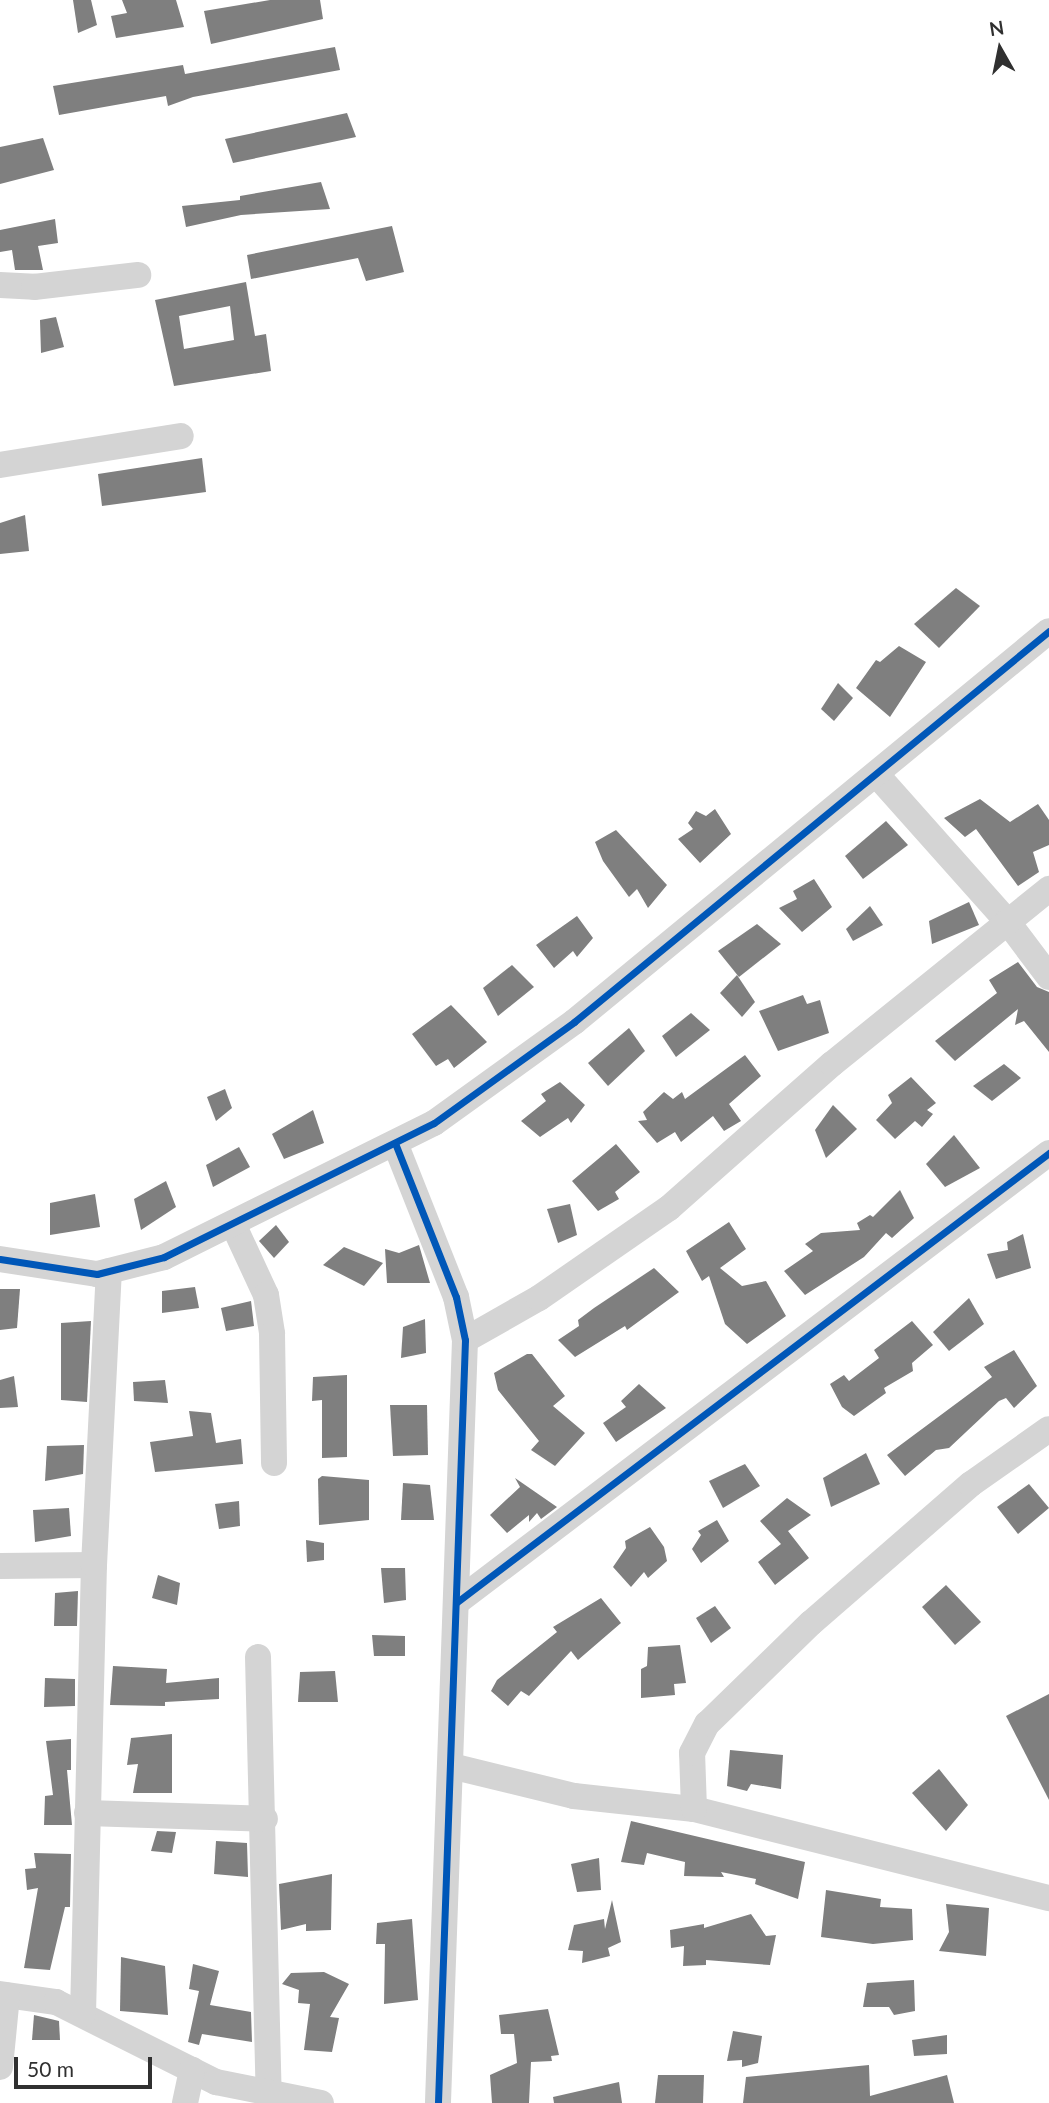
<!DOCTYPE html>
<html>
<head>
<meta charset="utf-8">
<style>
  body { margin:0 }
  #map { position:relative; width:1049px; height:2103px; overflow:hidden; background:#fff; font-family:Lato,sans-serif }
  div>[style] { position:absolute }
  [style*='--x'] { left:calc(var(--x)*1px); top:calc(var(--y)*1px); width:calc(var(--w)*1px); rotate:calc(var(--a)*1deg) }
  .building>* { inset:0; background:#7f7f7f }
  .minor>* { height:26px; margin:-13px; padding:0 13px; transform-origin:13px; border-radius:13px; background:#d4d4d4 }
  .cycleway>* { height:7px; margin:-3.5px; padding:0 3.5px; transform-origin:3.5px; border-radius:3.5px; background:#0057b8 }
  span { translate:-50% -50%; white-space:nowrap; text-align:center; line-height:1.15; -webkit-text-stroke:7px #fff; paint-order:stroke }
  .north { position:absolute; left:965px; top:14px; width:70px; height:70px; -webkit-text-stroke:5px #fff; paint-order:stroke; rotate:351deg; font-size:19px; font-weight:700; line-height:28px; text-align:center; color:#303030 }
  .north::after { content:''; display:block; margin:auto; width:24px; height:32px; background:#303030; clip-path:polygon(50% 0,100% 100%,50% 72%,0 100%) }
  .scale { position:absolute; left:14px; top:2057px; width:138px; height:32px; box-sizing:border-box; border:4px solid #303030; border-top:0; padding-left:9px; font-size:21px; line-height:24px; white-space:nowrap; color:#303030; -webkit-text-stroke:5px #fff; paint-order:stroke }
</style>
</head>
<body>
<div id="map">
  <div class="building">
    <i style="clip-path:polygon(73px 0,91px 0,97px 25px,78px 33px)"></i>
    <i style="clip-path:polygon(122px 0,176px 0,184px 27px,116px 38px,111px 16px,127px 13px)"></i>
    <i style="clip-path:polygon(270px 0,320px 0,323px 19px,211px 44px,204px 11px)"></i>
    <i style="clip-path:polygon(335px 47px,340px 70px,193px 97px,168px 106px,166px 96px,59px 115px,53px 86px,183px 65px,185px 74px)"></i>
    <i style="clip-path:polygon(347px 113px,356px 137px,233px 163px,225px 139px)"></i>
    <i style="clip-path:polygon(43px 138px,54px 170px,0 184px,0 147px)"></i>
    <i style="clip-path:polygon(321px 182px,330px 209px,241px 215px,186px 227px,182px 206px,240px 200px,240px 196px)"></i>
    <i style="clip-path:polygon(55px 219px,58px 243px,38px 246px,43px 270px,15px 270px,12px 250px,0 252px,0 230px)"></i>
    <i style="clip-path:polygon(392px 226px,404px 272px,366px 281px,358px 258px,251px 279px,247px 255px)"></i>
    <i style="clip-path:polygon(evenodd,246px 282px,255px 336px,266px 334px,271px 371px,174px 386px,155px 300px,246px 282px,230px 306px,234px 340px,184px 349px,179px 316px,230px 306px)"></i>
    <i style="clip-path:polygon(56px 317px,64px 347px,41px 353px,40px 320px)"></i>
    <i style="clip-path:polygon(202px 458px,206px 492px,102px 506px,98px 474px)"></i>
    <i style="clip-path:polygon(25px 515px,29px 551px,0 554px,0 523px)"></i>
    <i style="clip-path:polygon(956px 588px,980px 606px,939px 648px,914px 624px)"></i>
    <i style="clip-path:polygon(899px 646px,926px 662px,890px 717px,856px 688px,876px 660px,880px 662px)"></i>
    <i style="clip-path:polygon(838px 683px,853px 698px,834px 721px,821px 709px)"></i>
    <i style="clip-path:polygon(980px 799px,1010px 822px,1038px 804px,1049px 820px,1049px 845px,1033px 852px,1039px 872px,1018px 886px,976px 829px,965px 837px,944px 818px)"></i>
    <i style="clip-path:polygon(715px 809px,731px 834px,700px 863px,678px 839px,693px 829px,688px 823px,696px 811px,706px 816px)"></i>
    <i style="clip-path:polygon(886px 821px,908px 845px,863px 879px,845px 856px)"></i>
    <i style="clip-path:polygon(616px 830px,667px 885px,648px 908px,637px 889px,629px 897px,603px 861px,595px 842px)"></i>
    <i style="clip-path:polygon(814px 879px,832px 907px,802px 932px,779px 908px,797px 899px,793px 891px)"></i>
    <i style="clip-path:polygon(969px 902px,979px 925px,932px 944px,929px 921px)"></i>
    <i style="clip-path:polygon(870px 906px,883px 925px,853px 941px,846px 929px)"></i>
    <i style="clip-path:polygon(577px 916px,593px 938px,577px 957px,573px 951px,554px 968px,536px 945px)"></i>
    <i style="clip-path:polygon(757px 924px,781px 944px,739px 977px,718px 951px)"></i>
    <i style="clip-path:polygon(1018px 962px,1037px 987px,1049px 992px,1049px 1052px,1024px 1021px,1015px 1025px,1018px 1009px,955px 1061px,935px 1041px,997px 993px,989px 980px)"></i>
    <i style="clip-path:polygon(512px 965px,534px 987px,498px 1016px,483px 988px)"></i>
    <i style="clip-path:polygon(737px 975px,755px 1002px,742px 1017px,720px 993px)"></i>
    <i style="clip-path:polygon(803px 995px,807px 1004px,820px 1000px,829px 1033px,778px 1051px,759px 1011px)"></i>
    <i style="clip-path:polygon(451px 1005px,487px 1042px,454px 1068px,448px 1059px,436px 1066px,412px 1034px)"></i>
    <i style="clip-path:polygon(691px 1013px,710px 1030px,676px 1057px,662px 1036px)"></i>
    <i style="clip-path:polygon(629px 1028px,645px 1051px,608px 1086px,588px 1063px)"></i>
    <i style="clip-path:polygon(745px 1055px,761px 1076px,729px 1104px,741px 1121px,724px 1131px,713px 1116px,681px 1142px,675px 1132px,657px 1143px,638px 1121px,647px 1120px,643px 1112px,664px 1092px,673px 1099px,682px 1092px,685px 1099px)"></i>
    <i style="clip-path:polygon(1004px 1064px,1021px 1078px,992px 1101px,973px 1086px)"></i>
    <i style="clip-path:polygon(911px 1077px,936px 1103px,927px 1110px,933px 1114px,922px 1127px,915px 1121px,895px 1139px,876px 1120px,892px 1103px,888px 1095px)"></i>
    <i style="clip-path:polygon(560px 1082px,585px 1105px,571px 1123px,568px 1118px,540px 1137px,521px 1121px,546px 1101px,541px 1094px)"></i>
    <i style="clip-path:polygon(225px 1089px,232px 1108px,216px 1121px,207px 1097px)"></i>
    <i style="clip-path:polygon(833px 1105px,857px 1129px,826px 1158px,815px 1130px)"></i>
    <i style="clip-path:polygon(313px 1110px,324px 1143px,284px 1159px,272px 1134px)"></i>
    <i style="clip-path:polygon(954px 1135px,980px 1168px,945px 1187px,926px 1164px)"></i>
    <i style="clip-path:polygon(616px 1144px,640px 1172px,615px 1192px,619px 1199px,598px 1211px,572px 1181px)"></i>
    <i style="clip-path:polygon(239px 1147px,250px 1167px,213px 1187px,206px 1165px)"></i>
    <i style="clip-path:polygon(166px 1181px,176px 1207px,141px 1230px,134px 1199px)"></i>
    <i style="clip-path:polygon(900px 1190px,914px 1218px,892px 1238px,886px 1233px,864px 1257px,805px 1295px,784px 1271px,813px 1251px,805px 1244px,821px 1233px,860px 1230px,857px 1223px,870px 1215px,873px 1217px)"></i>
    <i style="clip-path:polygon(95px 1194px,100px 1227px,50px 1235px,50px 1203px)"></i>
    <i style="clip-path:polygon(570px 1204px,577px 1235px,558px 1243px,547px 1209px)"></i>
    <i style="clip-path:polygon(729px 1222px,746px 1249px,720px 1268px,742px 1286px,766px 1281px,786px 1316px,747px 1344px,725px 1324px,709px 1276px,702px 1281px,686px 1251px)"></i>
    <i style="clip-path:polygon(276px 1225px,289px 1242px,274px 1258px,259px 1241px)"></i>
    <i style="clip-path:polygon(1023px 1234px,1031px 1268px,996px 1279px,987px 1254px,1008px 1250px,1007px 1242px)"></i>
    <i style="clip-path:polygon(419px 1245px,430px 1283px,387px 1283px,385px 1249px,399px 1253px)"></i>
    <i style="clip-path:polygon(344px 1247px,383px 1263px,364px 1286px,323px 1265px)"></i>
    <i style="clip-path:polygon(654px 1268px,679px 1292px,627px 1330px,625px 1326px,575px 1357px,558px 1340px,579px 1326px,578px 1320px,594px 1308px)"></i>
    <i style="clip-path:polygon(195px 1287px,199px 1308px,162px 1313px,162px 1291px)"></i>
    <i style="clip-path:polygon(0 1289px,20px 1289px,17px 1328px,0 1330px)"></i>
    <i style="clip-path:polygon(969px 1298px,984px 1324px,949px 1351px,933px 1332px)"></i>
    <i style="clip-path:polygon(251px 1301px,254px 1326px,226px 1331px,221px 1308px)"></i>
    <i style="clip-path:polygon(425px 1319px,426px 1353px,401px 1358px,403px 1327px)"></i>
    <i style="clip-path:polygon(91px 1321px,87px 1402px,61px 1400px,61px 1323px)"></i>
    <i style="clip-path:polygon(912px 1321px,933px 1345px,912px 1363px,913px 1371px,884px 1388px,886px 1393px,854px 1416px,842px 1407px,830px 1384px,844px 1375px,849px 1381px,879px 1358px,874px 1350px)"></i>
    <i style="clip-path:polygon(1014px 1350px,1037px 1386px,1014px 1408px,1006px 1398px,999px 1401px,949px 1448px,936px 1450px,905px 1476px,887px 1455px,992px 1377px,984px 1367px)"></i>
    <i style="clip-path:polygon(527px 1354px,532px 1354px,565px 1396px,553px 1406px,585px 1433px,555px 1466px,531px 1450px,539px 1441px,498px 1390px,494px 1373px)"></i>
    <i style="clip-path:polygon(347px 1375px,347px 1457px,322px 1458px,322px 1400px,312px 1401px,313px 1377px)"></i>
    <i style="clip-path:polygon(14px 1376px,18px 1407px,0 1408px,0 1380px)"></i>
    <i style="clip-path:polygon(165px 1380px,168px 1403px,134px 1401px,133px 1382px)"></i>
    <i style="clip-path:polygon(639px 1384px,666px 1408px,616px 1442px,603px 1423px,626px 1407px,621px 1401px)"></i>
    <i style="clip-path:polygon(390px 1405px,427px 1405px,428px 1455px,393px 1456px)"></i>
    <i style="clip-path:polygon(189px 1411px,211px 1413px,216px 1443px,241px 1439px,243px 1464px,155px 1472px,150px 1442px,193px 1436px)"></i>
    <i style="clip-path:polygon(84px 1445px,83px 1474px,45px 1481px,47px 1446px)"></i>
    <i style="clip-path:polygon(866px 1453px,880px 1484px,831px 1507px,823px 1478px)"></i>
    <i style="clip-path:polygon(745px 1464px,760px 1486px,723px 1508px,709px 1481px)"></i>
    <i style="clip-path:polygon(322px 1476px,369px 1480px,369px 1520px,319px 1525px,318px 1479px)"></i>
    <i style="clip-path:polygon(515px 1478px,557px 1507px,541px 1519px,537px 1513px,529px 1522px,529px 1515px,507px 1533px,490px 1515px,520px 1487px)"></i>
    <i style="clip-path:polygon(403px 1483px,430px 1485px,434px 1520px,401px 1520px)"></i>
    <i style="clip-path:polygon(1029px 1484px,1049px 1508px,1018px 1534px,997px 1507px)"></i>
    <i style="clip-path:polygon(787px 1498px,811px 1515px,788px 1531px,809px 1558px,775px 1585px,758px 1562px,781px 1544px,760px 1521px)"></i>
    <i style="clip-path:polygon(239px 1501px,240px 1526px,219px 1529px,215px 1504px)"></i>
    <i style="clip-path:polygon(69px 1508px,71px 1536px,35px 1542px,33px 1510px)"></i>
    <i style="clip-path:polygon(717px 1520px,729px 1541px,701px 1563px,692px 1549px,701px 1535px,698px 1531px)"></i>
    <i style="clip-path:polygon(650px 1527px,664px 1547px,667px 1561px,648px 1578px,644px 1572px,631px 1587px,613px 1567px,626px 1548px,625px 1541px)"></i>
    <i style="clip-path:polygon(306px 1540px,324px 1543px,324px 1560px,307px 1562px)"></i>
    <i style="clip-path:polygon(381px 1568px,405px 1568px,406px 1600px,384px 1603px)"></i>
    <i style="clip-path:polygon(158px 1575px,180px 1583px,177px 1605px,152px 1598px)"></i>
    <i style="clip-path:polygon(946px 1585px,981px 1622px,955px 1645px,922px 1607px)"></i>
    <i style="clip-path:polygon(78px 1591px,77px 1626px,54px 1626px,55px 1593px)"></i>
    <i style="clip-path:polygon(601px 1598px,621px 1623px,578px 1660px,571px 1651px,529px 1696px,521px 1691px,508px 1706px,491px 1691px,497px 1680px,557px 1632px,553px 1627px)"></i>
    <i style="clip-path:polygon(715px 1606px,731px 1628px,711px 1643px,696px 1618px)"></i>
    <i style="clip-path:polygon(372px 1635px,405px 1636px,405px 1656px,374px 1656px)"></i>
    <i style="clip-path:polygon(680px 1645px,686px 1683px,674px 1684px,675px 1695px,641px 1698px,641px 1669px,647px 1666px,648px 1647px)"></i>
    <i style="clip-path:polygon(113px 1666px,167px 1669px,166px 1683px,219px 1678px,219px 1699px,165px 1702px,165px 1706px,110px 1705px)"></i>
    <i style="clip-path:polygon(335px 1671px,338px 1702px,298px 1702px,300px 1672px)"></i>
    <i style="clip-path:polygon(45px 1678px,75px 1679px,75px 1706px,44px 1707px)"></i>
    <i style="clip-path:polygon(1049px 1694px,1049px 1800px,1006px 1716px)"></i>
    <i style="clip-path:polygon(172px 1734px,172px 1793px,133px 1793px,138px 1764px,127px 1765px,131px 1738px)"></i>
    <i style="clip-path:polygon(71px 1739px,71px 1770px,67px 1770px,72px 1825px,44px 1825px,45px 1796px,53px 1795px,46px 1741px)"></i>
    <i style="clip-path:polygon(730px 1750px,783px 1755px,781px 1789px,751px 1784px,747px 1791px,727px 1786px)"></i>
    <i style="clip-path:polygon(939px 1769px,968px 1805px,946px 1831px,912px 1793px)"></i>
    <i style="clip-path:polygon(631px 1821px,805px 1862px,798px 1899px,755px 1884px,756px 1879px,721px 1872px,724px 1877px,684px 1876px,685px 1862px,647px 1853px,644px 1865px,621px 1862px)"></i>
    <i style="clip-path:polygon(157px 1831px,176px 1832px,172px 1853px,151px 1851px)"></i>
    <i style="clip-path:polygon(216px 1841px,247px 1843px,248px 1877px,214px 1874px)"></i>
    <i style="clip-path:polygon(34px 1853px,71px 1854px,70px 1907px,65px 1907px,50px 1970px,24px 1968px,38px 1888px,27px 1890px,25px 1869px,36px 1868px)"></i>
    <i style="clip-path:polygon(599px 1858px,601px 1890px,577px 1892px,571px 1864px)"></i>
    <i style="clip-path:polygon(332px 1874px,331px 1930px,306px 1931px,306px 1924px,281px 1930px,279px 1884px)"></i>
    <i style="clip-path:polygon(826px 1890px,881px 1899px,880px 1907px,912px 1909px,913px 1940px,873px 1944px,821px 1937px)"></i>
    <i style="clip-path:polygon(612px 1900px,621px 1942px,608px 1948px,610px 1956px,582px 1963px,583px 1951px,568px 1950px,574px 1925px,604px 1919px,605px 1929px)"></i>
    <i style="clip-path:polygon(946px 1904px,989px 1908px,986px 1956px,939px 1951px,949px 1932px)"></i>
    <i style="clip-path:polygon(751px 1914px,766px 1936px,776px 1935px,770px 1965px,706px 1960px,706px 1965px,683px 1966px,684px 1946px,671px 1948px,670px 1930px,704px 1924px,704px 1928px)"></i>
    <i style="clip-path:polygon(412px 1919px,418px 2000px,384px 2004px,385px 1944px,376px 1944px,377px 1923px)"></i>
    <i style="clip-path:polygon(121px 1957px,165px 1966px,168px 2015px,120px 2011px)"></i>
    <i style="clip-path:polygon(193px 1964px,219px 1971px,210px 2005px,251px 2012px,252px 2042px,202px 2034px,199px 2045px,188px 2042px,199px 1991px,189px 1989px)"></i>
    <i style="clip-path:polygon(324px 1972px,349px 1984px,330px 2017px,339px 2018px,332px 2052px,304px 2050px,310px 2004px,298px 2003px,299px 1990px,282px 1984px,291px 1973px)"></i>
    <i style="clip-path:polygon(914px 1980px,915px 2011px,894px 2015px,889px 2007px,863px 2007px,867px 1983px)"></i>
    <i style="clip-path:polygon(548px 2009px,559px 2055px,551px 2056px,552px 2061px,531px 2062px,529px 2103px,492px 2103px,490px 2075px,517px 2063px,514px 2034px,501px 2034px,499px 2015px)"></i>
    <i style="clip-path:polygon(34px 2015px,59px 2021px,60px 2040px,32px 2040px)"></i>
    <i style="clip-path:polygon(733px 2031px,762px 2036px,758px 2063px,742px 2067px,742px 2060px,727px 2061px)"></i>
    <i style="clip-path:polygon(947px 2035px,947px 2054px,914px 2056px,912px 2040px)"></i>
    <i style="clip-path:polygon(869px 2065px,870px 2096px,947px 2075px,954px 2103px,743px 2103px,746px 2077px)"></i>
    <i style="clip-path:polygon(658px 2075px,704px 2075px,703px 2103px,655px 2103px)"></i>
    <i style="clip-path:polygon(619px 2082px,622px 2103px,554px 2103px,553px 2097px)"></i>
  </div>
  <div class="minor">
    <i style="--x:0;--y:285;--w:34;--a:3"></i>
    <i style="--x:34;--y:287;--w:105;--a:-6.6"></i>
    <i style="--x:0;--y:465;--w:183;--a:-9.1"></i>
    <i style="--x:876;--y:774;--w:197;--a:48.3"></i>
    <i style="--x:1007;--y:921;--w:70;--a:53.1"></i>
    <i style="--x:395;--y:1143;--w:166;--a:68.4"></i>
    <i style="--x:456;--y:1297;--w:44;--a:78.2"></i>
    <i style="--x:465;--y:1340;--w:763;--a:92.03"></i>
    <i style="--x:233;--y:1224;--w:78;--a:65.1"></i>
    <i style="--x:266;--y:1295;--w:39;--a:81"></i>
    <i style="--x:272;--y:1334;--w:129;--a:89.1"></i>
    <i style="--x:0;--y:1259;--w:98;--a:8.8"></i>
    <i style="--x:97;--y:1274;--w:69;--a:-14.2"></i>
    <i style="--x:164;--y:1257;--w:301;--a:-26.4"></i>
    <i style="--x:434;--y:1123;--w:173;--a:-35.8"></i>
    <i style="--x:574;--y:1022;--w:615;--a:-39.46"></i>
    <i style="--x:465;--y:1340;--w:85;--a:-29.6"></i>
    <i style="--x:539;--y:1298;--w:158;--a:-34.7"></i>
    <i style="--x:669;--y:1208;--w:217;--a:-41.5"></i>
    <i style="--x:832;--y:1064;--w:279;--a:-38.9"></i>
    <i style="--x:0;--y:1566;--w:94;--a:-0.6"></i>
    <i style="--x:457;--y:1602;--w:743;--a:-37.18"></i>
    <i style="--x:258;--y:1657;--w:437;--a:88.6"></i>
    <i style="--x:451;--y:1766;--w:127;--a:13.7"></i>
    <i style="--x:574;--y:1796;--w:121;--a:6.2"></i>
    <i style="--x:694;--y:1809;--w:366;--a:14.1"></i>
    <i style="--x:694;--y:1809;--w:56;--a:-92"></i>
    <i style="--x:692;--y:1753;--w:33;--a:-63"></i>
    <i style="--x:707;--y:1724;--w:145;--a:-44.2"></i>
    <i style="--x:811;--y:1623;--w:212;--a:-41"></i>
    <i style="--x:971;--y:1484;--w:95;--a:-35.2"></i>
    <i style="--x:87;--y:1813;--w:178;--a:1.9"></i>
    <i style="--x:0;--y:1994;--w:57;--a:8.1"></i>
    <i style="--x:56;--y:2002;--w:179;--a:26.6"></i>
    <i style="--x:216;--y:2082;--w:107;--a:11.3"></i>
    <i style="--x:83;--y:2014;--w:449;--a:-88.6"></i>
    <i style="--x:94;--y:1565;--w:294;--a:-87.1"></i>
    <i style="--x:0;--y:2067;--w:72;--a:-84.4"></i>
    <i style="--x:185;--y:2103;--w:34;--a:-78"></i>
  </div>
  <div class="cycleway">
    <i style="--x:395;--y:1143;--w:166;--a:68.4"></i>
    <i style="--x:456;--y:1297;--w:44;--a:78.2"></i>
    <i style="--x:465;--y:1340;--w:763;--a:92.03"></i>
    <i style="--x:0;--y:1259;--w:98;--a:8.8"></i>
    <i style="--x:97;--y:1274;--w:69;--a:-14.2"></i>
    <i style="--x:164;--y:1257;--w:301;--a:-26.4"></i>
    <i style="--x:434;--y:1123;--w:173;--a:-35.8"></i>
    <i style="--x:574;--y:1022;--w:615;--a:-39.46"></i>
    <i style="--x:457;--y:1602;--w:743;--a:-37.18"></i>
  </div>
  <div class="north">N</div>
  <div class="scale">50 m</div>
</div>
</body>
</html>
